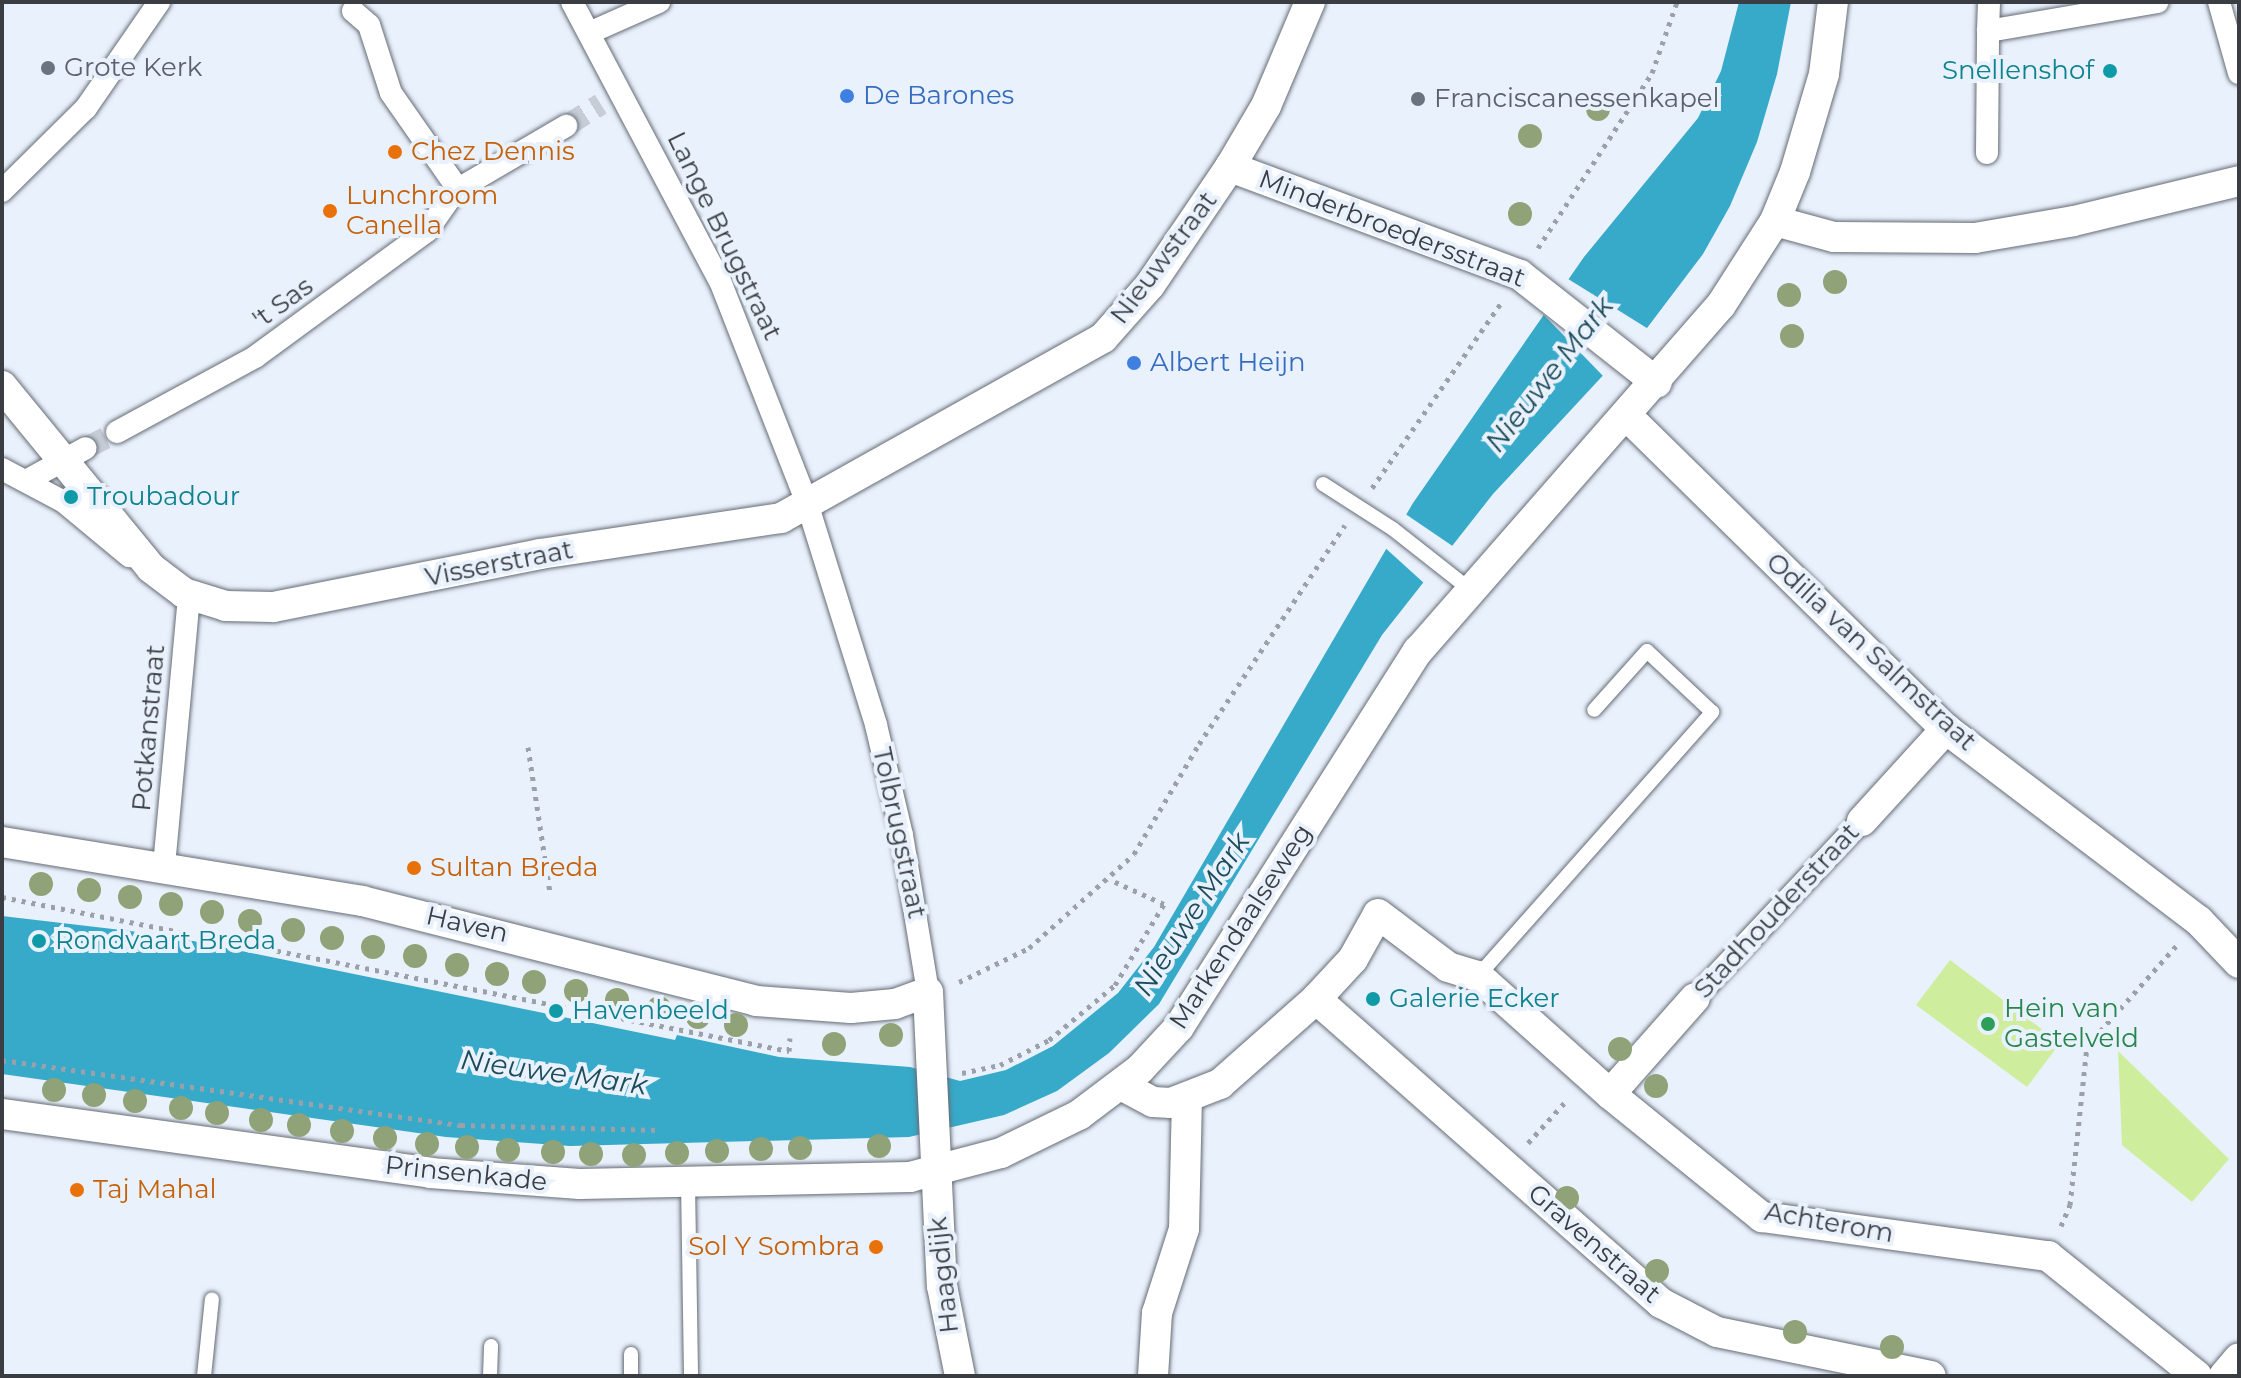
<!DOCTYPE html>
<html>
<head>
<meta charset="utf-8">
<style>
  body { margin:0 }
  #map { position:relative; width:2241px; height:1378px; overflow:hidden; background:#e9f1fc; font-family:Montserrat,sans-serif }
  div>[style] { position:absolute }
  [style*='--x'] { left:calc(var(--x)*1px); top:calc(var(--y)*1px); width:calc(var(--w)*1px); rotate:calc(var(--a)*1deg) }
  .green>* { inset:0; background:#ceee9e }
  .water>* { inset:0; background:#37a9c9 }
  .pier>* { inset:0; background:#e9f1fc }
  .pedestrian-tunnel>* { height:22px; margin-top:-11px; transform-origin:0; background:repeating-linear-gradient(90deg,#c6cdd7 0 22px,transparent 0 33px) }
  .path>* { height:5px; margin-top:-2.5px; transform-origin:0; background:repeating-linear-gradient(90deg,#9ca1a9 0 4px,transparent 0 10px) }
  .roads { filter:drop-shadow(0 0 2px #656c75) drop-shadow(0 0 2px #656c75) }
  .service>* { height:14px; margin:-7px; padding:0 7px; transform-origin:7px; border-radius:7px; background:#fff }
  .pedestrian>* { height:22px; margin:-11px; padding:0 11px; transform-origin:11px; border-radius:11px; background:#fff }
  .minor>* { height:30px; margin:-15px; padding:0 15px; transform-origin:15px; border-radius:15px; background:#fff }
  .trees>* { width:24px; height:24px; margin:-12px; border-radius:50%; background:#90a277 }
  .dots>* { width:22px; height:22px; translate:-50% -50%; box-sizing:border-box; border:4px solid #e9f1fc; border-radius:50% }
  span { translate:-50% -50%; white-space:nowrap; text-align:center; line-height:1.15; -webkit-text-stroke:8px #e9f1fc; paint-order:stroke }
  .worship-label { font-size:26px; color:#5b616d }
  .left { translate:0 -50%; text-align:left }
  .culture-label { font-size:26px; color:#0d838f }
  .right { translate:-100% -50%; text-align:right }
  .shop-label { font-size:26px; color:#366cbe }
  .food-label { font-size:26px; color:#c56008 }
  .street-label { font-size:26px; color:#3a3d41 }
  .leisure-label { font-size:26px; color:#27864d }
  .water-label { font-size:28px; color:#1d4c5a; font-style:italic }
  .frame { position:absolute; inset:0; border:4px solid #3a3d41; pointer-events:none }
</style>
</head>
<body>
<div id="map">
  <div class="green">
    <i style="clip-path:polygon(1950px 960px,2060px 1043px,2027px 1087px,1916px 1005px)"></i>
    <i style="clip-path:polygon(2118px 1051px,2229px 1159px,2192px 1202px,2122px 1145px)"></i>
  </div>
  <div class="water">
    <i style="clip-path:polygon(1739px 2px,1791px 2px,1777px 74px,1757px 142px,1730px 206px,1703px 254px,1647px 328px,1493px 494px,1382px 635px,1159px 1004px,1109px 1053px,1057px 1091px,1004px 1115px,909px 1137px,570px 1146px,446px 1137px,2px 1074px,2px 916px,164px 935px,675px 1040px,677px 1035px,779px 1057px,910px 1067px,960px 1081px,1006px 1070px,1053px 1046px,1118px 993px,1154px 947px,1413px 503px,1584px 257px,1698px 118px,1721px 71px)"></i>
  </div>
  <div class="pier">
    <i style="clip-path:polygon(1565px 277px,1650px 330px,1605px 378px,1541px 312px)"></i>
    <i style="clip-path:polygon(1404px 513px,1454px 547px,1425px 584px,1382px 545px)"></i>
  </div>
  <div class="pedestrian-tunnel">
    <i style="--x:566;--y:126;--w:41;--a:-32.2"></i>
    <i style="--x:86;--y:448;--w:35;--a:-27"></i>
  </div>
  <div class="path">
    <i style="--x:1538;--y:248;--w:209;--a:-56.9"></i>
    <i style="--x:1652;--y:73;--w:75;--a:-70.6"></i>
    <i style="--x:1372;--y:488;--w:226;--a:-55.1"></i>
    <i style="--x:528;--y:747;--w:147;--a:81.4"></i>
    <i style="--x:2;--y:897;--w:802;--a:11.07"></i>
    <i style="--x:789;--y:1051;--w:13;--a:-86"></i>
    <i style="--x:959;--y:982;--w:78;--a:-25.9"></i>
    <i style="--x:1029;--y:948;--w:141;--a:-41.8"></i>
    <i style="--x:1134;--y:854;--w:128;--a:-59.4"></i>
    <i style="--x:1199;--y:744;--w:263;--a:-56.3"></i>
    <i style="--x:2;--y:1060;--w:464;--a:8.1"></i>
    <i style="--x:461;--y:1125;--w:200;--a:1.4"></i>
    <i style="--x:962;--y:1073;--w:39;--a:-12"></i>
    <i style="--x:1000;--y:1065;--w:55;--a:-27"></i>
    <i style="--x:1049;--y:1040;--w:86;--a:-39.8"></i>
    <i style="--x:1115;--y:985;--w:95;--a:-58.8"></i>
    <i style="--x:1164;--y:904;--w:60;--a:-155.6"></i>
    <i style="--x:1528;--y:1143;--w:58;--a:-47.8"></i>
    <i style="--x:2061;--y:1226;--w:23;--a:-67"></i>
    <i style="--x:2070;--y:1205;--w:160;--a:-83.9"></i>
    <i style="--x:2087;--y:1046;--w:135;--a:-48.3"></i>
  </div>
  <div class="roads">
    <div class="service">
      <i style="--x:1323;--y:484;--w:83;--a:32.7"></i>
      <i style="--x:1393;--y:529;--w:95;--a:38.2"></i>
      <i style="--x:1478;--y:976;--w:353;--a:-48.4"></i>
      <i style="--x:1712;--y:712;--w:89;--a:-136.8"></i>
      <i style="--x:1647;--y:651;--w:79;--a:131.9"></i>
      <i style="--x:688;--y:1183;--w:193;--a:89.1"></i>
      <i style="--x:204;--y:1376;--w:77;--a:-84.1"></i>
      <i style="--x:490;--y:1376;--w:30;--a:-88"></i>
      <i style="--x:631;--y:1376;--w:22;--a:-90"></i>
    </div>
    <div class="pedestrian">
      <i style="--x:572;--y:2;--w:316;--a:62.1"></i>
      <i style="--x:720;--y:281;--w:238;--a:68.6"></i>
      <i style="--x:807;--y:503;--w:232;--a:72.7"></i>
      <i style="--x:876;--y:725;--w:113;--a:76.7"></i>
      <i style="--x:902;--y:835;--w:159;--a:80.6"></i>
      <i style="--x:2219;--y:2;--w:74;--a:74.3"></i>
      <i style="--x:353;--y:11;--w:21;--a:41"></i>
      <i style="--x:369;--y:25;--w:71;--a:72.1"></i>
      <i style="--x:391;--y:93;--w:117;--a:55.1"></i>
      <i style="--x:1988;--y:31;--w:29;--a:-88"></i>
      <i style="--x:589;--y:33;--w:77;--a:-23.9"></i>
      <i style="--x:1987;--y:153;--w:122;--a:-89.5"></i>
      <i style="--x:1988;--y:31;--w:172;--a:-9.7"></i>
      <i style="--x:2;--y:191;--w:118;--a:-44.7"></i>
      <i style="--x:86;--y:108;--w:129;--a:-55.4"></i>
      <i style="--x:117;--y:432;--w:157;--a:-28.5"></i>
      <i style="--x:255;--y:357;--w:213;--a:-36.2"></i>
      <i style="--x:427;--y:231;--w:49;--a:-55"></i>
      <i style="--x:455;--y:191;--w:129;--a:-30.4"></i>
      <i style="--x:2;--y:469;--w:70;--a:28"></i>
      <i style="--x:64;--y:502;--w:85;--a:39.7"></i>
      <i style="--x:26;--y:481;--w:68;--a:-28.8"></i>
      <i style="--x:164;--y:866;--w:272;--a:-84.7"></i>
      <i style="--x:1695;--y:998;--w:243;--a:-46.7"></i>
    </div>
    <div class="minor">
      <i style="--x:1230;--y:167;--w:309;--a:20.4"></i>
      <i style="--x:1520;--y:275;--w:174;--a:38.2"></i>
      <i style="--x:1775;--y:221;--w:61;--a:15.2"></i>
      <i style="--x:1834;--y:237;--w:141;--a:0.4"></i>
      <i style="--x:1975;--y:238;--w:100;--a:-9.7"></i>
      <i style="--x:2074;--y:221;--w:170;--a:-13.6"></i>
      <i style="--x:2;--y:386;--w:235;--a:50.7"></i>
      <i style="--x:151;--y:568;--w:41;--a:37.1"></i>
      <i style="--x:184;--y:593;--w:44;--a:17.2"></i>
      <i style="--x:226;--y:606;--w:47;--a:1.2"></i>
      <i style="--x:273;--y:607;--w:272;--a:-11.2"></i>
      <i style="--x:540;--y:554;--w:244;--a:-8.5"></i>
      <i style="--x:781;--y:518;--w:369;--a:-29.2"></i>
      <i style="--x:1103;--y:338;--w:71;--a:-48.4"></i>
      <i style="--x:1150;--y:285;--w:143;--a:-55.9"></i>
      <i style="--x:1230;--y:167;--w:71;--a:-59.5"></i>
      <i style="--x:1266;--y:106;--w:113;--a:-67.1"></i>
      <i style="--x:1627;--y:416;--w:447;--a:44.5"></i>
      <i style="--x:1946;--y:729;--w:318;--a:37.2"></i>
      <i style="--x:2199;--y:921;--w:58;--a:46.4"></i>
      <i style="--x:1862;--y:821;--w:125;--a:-47.6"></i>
      <i style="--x:2;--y:842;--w:365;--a:9.3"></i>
      <i style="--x:362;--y:901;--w:406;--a:14.2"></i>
      <i style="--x:756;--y:1001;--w:95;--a:4.2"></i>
      <i style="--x:851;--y:1008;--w:44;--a:-5.2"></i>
      <i style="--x:895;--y:1004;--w:35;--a:-20"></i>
      <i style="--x:928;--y:992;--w:294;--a:87.3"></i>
      <i style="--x:942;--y:1286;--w:92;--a:78.7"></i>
      <i style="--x:1316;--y:999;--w:460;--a:41.4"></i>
      <i style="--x:1661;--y:1303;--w:63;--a:27.4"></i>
      <i style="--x:1717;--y:1332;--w:218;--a:11.6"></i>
      <i style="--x:1121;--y:1085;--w:36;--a:28"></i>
      <i style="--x:1153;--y:1102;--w:18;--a:3"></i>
      <i style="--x:1171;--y:1103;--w:53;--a:-21.2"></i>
      <i style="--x:1220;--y:1084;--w:128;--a:-41.5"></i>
      <i style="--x:1316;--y:999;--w:54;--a:-47.2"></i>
      <i style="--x:1353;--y:959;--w:51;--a:-60.9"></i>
      <i style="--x:1378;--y:914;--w:88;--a:37.1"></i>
      <i style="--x:1448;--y:967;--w:31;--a:17"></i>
      <i style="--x:1478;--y:976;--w:177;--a:41.8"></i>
      <i style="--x:1610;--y:1094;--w:196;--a:39"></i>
      <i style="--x:1762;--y:1217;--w:289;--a:7.8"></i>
      <i style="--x:2048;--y:1256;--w:191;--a:38.8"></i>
      <i style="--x:1610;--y:1094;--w:128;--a:-48.5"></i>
      <i style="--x:2;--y:1114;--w:432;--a:7.8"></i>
      <i style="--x:430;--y:1173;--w:150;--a:4.2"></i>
      <i style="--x:580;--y:1184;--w:330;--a:-1.2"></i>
      <i style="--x:910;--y:1177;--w:94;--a:-14.8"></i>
      <i style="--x:1001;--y:1153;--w:87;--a:-26"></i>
      <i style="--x:1079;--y:1115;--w:76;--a:-37"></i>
      <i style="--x:1140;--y:1069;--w:57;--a:-47.1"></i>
      <i style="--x:1179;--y:1027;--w:446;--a:-57.6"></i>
      <i style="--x:1418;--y:651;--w:460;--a:-48.8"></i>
      <i style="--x:1721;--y:305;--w:100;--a:-57.3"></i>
      <i style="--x:1775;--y:221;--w:53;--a:-67.8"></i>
      <i style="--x:1795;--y:172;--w:102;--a:-73.5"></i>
      <i style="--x:1824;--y:74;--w:73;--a:-82.9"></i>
      <i style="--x:1153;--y:1376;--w:63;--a:-86.4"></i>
      <i style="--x:1157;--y:1313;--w:88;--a:-72.2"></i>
      <i style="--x:1184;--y:1229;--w:129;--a:-88.7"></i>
      <i style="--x:2224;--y:1376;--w:23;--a:-50"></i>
    </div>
  </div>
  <div class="trees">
    <i style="left:1598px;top:109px"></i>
    <i style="left:1530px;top:136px"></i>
    <i style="left:1520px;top:214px"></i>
    <i style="left:1835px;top:282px"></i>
    <i style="left:1789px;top:295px"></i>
    <i style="left:1792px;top:336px"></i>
    <i style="left:41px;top:884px"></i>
    <i style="left:89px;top:890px"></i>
    <i style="left:130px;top:897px"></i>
    <i style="left:171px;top:904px"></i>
    <i style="left:212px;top:912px"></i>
    <i style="left:250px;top:921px"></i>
    <i style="left:293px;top:930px"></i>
    <i style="left:332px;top:938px"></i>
    <i style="left:373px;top:947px"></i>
    <i style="left:415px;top:956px"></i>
    <i style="left:457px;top:965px"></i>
    <i style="left:497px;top:974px"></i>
    <i style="left:534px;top:982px"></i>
    <i style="left:576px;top:991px"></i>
    <i style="left:617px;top:1000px"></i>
    <i style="left:659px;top:1008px"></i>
    <i style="left:698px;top:1017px"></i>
    <i style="left:736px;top:1025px"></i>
    <i style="left:891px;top:1035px"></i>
    <i style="left:834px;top:1044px"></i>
    <i style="left:1620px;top:1049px"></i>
    <i style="left:1656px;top:1086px"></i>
    <i style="left:54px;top:1090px"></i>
    <i style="left:94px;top:1095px"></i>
    <i style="left:135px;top:1101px"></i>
    <i style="left:181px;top:1108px"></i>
    <i style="left:217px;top:1113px"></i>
    <i style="left:261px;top:1120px"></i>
    <i style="left:299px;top:1125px"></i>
    <i style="left:342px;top:1131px"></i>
    <i style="left:385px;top:1138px"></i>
    <i style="left:427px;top:1144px"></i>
    <i style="left:879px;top:1146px"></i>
    <i style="left:467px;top:1147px"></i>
    <i style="left:800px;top:1148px"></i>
    <i style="left:761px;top:1149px"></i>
    <i style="left:508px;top:1150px"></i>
    <i style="left:717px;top:1151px"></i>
    <i style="left:553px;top:1152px"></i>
    <i style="left:677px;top:1153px"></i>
    <i style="left:591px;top:1154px"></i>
    <i style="left:634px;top:1155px"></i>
    <i style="left:1567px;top:1198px"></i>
    <i style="left:1657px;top:1271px"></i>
    <i style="left:1795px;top:1332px"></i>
    <i style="left:1892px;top:1347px"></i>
  </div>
  <div class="dots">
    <i style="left:48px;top:68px;background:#6b7280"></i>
    <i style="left:2110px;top:71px;background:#0f9aa8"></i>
    <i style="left:847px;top:96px;background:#3f7fe0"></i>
    <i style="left:1418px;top:99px;background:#6b7280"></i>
    <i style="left:395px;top:152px;background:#e8710a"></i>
    <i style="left:330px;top:211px;background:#e8710a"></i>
    <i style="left:1134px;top:363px;background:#3f7fe0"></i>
    <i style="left:71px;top:497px;background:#0f9aa8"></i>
    <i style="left:414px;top:868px;background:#e8710a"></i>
    <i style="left:39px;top:941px;background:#0f9aa8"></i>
    <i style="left:1373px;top:999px;background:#0f9aa8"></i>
    <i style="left:556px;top:1011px;background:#0f9aa8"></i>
    <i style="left:1988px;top:1024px;background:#2e9e5b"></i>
    <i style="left:77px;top:1190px;background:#e8710a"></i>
    <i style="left:876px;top:1247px;background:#e8710a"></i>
  </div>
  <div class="worship-label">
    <span class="left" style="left:64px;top:68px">Grote Kerk</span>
    <span class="left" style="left:1434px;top:99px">Franciscanessenkapel</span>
  </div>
  <div class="culture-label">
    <span class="right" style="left:2094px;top:71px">Snellenshof</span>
    <span class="left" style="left:87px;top:497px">Troubadour</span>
    <span class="left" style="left:55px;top:941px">Rondvaart Breda</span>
    <span class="left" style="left:1389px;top:999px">Galerie Ecker</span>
    <span class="left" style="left:572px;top:1011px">Havenbeeld</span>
  </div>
  <div class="shop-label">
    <span class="left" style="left:863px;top:96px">De Barones</span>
    <span class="left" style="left:1150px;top:363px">Albert Heijn</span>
  </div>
  <div class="food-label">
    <span class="left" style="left:411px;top:152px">Chez Dennis</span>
    <span class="left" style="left:346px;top:211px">Lunchroom<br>Canella</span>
    <span class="left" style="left:430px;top:868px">Sultan Breda</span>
    <span class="left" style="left:93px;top:1190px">Taj Mahal</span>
    <span class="right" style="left:860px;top:1247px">Sol Y Sombra</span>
  </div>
  <div class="street-label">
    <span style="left:1392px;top:229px;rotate:21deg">Minderbroedersstraat</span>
    <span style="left:724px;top:236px;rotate:64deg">Lange Brugstraat</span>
    <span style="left:1164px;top:258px;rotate:-53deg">Nieuwstraat</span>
    <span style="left:283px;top:303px;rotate:-36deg">'t Sas</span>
    <span style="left:499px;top:564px;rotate:-11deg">Visserstraat</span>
    <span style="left:1871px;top:652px;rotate:43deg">Odilia van Salmstraat</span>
    <span style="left:149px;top:728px;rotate:-85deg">Potkanstraat</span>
    <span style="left:899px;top:833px;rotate:78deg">Tolbrugstraat</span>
    <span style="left:1777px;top:911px;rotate:-47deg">Stadhouderstraat</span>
    <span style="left:467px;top:925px;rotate:13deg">Haven</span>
    <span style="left:1241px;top:927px;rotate:-57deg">Markendaalseweg</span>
    <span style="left:466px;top:1174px;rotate:6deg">Prinsenkade</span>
    <span style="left:1829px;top:1223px;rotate:10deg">Achterom</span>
    <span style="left:1594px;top:1244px;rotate:41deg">Gravenstraat</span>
    <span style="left:944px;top:1275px;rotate:-96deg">Haagdijk</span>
  </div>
  <div class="leisure-label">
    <span class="left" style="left:2004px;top:1024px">Hein van<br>Gastelveld</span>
  </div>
  <div class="water-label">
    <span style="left:1549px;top:374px;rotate:-52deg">Nieuwe Mark</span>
    <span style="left:1191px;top:914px;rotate:-57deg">Nieuwe Mark</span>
    <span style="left:554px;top:1072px;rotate:8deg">Nieuwe Mark</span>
  </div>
  <div class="frame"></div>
</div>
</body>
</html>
